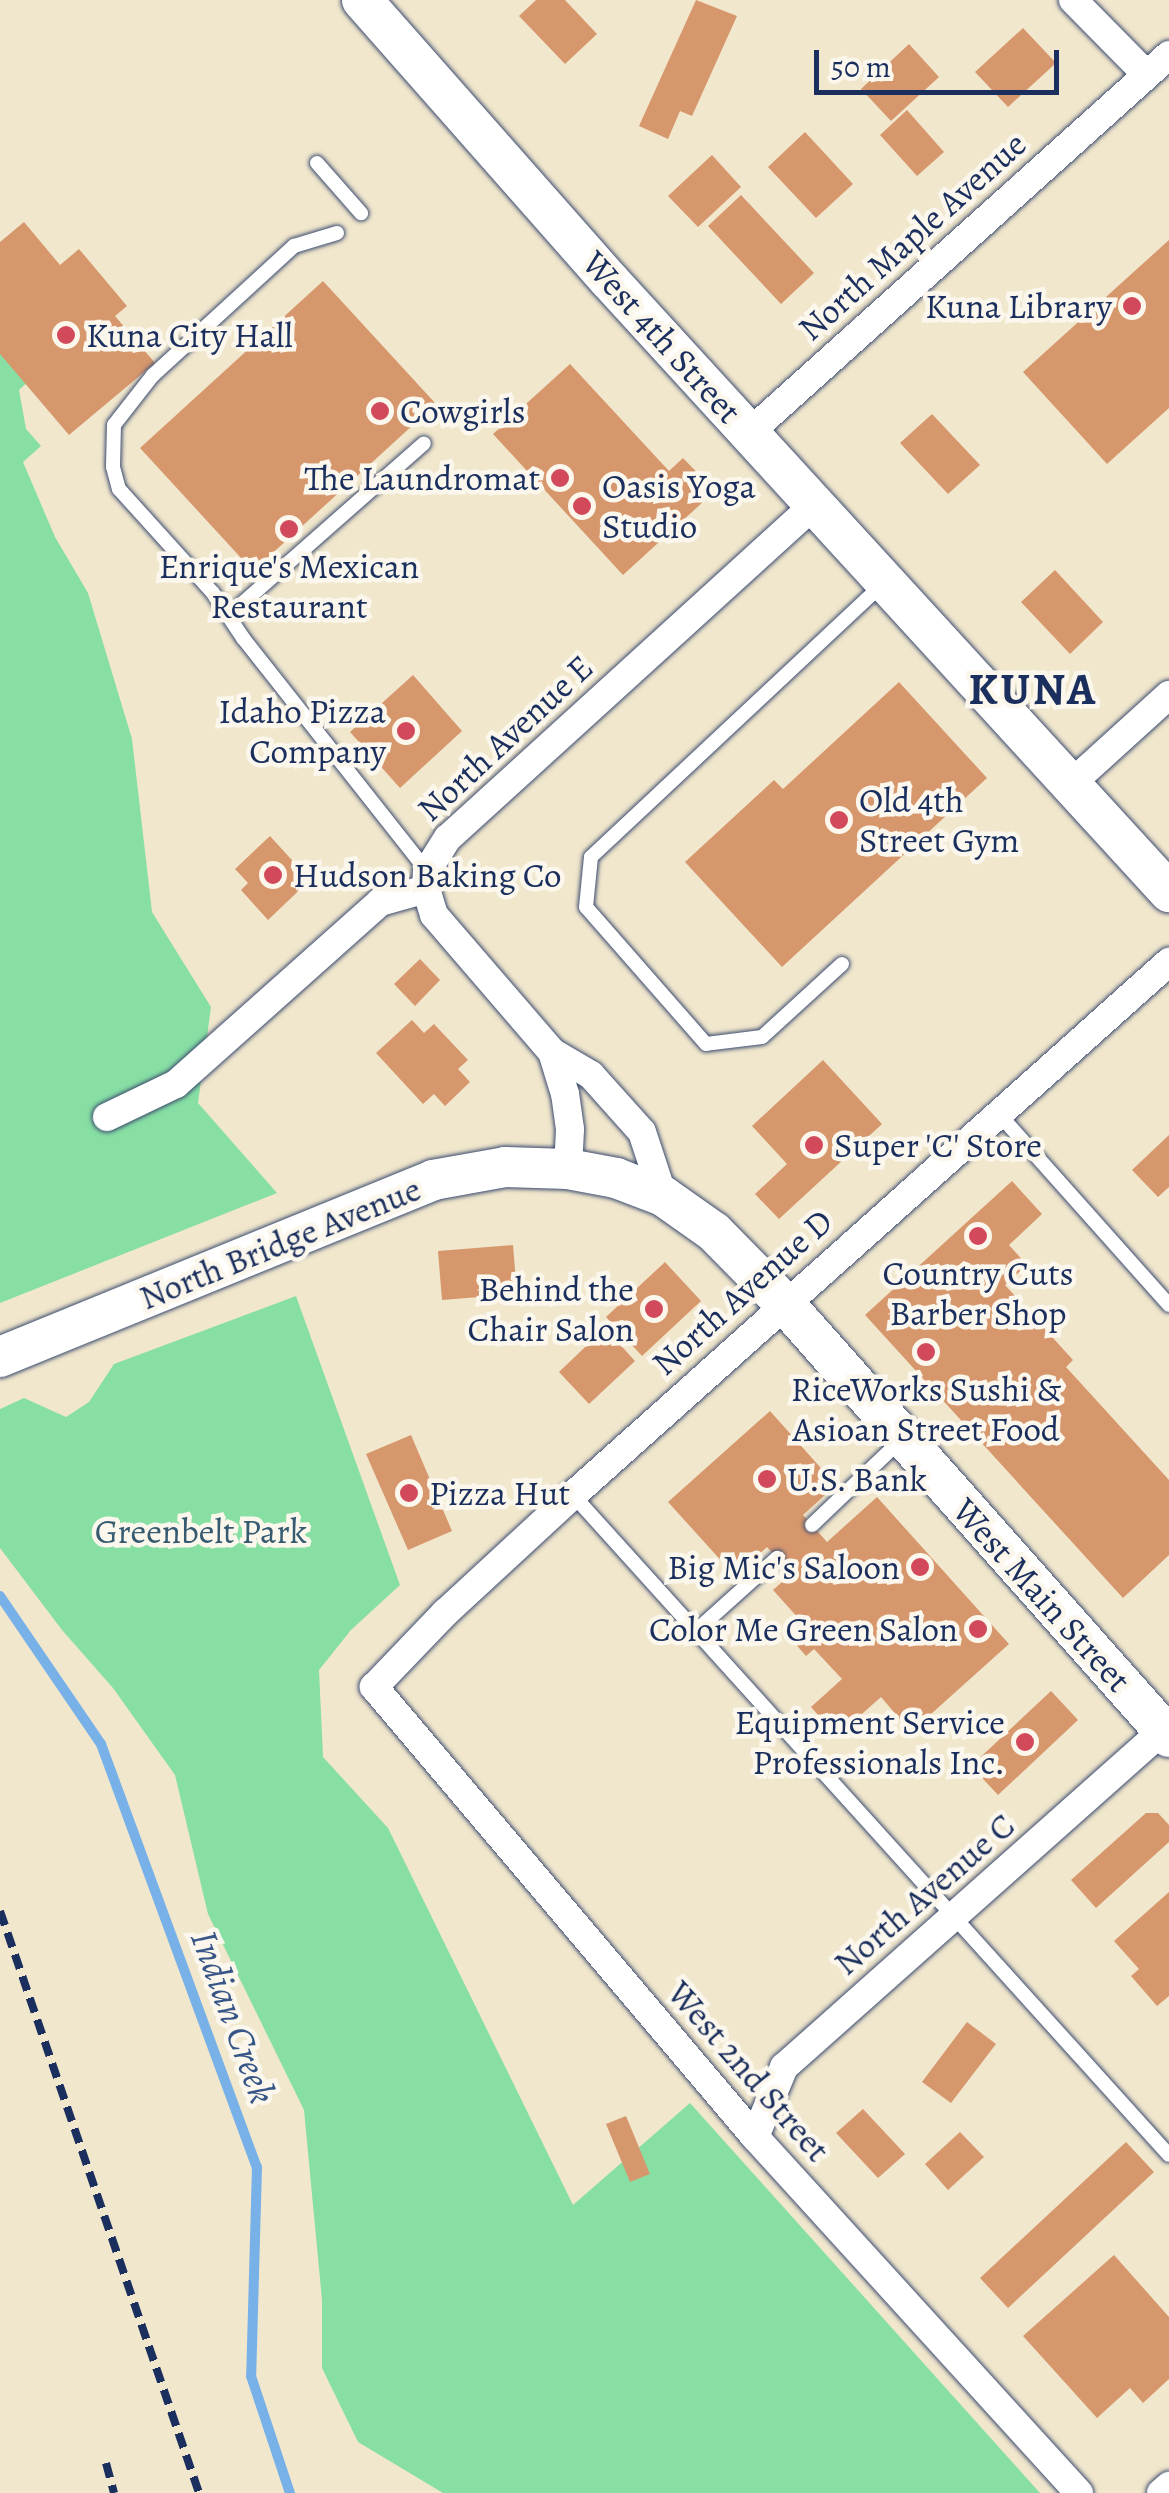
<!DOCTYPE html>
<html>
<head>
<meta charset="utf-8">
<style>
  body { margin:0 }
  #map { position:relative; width:1169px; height:2493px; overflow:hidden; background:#f1e7cd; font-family:Alegreya,serif }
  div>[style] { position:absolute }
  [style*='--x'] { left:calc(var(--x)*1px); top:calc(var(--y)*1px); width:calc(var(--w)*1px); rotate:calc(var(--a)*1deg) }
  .green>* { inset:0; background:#87dfa4 }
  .stream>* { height:10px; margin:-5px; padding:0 5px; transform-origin:5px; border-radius:5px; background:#78b1e8 }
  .building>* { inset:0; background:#d7976d }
  .roads { filter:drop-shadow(0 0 2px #3b4b6f) drop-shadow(0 0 2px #3b4b6f) }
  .service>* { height:14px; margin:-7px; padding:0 7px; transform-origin:7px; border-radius:7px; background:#fff }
  .minor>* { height:28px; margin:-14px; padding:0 14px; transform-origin:14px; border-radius:14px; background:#fff }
  .secondary>* { height:40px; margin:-20px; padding:0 20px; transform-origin:20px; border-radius:20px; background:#fff }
  .rail>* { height:8px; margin-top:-4px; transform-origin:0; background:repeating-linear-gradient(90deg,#1b2f5e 0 15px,transparent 0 23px) }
  .dots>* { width:28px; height:28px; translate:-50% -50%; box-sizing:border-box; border:5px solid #fbf7ec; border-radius:50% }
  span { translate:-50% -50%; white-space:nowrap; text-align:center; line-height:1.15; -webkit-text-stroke:9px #fbf7ec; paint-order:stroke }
  .street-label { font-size:35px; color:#1b2f5e }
  .poi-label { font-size:35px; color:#1b2f5e }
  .right { translate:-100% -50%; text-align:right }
  .left { translate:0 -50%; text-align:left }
  .park-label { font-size:35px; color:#365b70 }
  .water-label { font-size:38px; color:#375687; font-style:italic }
  .district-label { font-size:45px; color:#1b2f5e; font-weight:700; letter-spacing:2.5px }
  .scale { position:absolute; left:814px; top:50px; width:245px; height:45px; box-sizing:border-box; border:5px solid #1b2f5e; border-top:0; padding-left:12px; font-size:30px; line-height:35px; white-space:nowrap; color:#1b2f5e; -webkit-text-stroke:8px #fbf7ec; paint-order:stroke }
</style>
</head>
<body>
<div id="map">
  <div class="green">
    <i style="clip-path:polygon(0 342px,32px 378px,19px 390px,26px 429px,41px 446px,23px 462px,55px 537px,88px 593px,132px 739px,152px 912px,211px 1007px,198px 1103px,277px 1193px,0 1303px)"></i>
    <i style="clip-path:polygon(296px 1296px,400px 1585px,351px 1630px,319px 1670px,323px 1757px,388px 1828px,573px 2205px,690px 2103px,1040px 2493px,443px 2493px,358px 2442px,322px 2368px,322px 2300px,304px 2110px,208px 1914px,175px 1775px,113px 1688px,62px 1630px,0 1548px,0 1409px,24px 1398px,66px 1417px,89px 1402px,114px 1364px)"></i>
  </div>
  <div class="stream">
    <i style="--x:0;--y:1596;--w:179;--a:55.7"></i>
    <i style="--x:101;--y:1744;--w:451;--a:69.8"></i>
    <i style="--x:257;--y:2167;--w:209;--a:91.6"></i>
    <i style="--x:251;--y:2376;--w:123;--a:71.6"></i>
  </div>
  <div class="building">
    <i style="clip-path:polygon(536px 0,565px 0,597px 34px,565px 64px,519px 16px)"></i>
    <i style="clip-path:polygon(696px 0,737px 16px,692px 116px,680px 111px,668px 139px,639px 126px)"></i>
    <i style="clip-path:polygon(1023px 28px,1056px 63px,1008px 107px,975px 72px)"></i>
    <i style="clip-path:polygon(909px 44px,939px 77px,891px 121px,861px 89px)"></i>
    <i style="clip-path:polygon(907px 110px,944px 152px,917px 176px,880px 135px)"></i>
    <i style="clip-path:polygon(805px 132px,853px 184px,816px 218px,768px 167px)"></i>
    <i style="clip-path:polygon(712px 155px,741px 187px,698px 227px,668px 196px)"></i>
    <i style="clip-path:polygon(741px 195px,814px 273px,781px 304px,708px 226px)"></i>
    <i style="clip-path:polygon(24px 222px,60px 265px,79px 249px,127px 306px,115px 316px,155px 363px,69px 435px,0 354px,0 242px)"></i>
    <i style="clip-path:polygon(1169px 240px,1169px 408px,1107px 464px,1023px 372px)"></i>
    <i style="clip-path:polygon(323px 281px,436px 404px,253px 571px,140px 448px)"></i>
    <i style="clip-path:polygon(570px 364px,669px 471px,683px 458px,715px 491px,623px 575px,493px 434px)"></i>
    <i style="clip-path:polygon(932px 414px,980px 465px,948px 494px,900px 443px)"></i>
    <i style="clip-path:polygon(1055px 570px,1103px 622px,1070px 654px,1021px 602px)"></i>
    <i style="clip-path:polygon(413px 675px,462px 731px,400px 788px,350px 732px)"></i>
    <i style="clip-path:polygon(899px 682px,987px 778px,782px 967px,685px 862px,774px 780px,783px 789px)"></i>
    <i style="clip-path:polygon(270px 836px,310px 880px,268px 920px,241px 890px,248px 883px,235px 869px)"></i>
    <i style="clip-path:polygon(420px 959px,440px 980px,415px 1006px,394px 984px)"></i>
    <i style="clip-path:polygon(412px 1020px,424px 1033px,434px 1024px,468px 1060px,458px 1069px,470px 1082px,445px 1106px,434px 1094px,423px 1104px,376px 1053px)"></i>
    <i style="clip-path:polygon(823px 1060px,882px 1124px,779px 1219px,755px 1194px,787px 1164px,752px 1126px)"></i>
    <i style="clip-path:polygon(1169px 1135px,1169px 1187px,1158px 1197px,1132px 1170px)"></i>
    <i style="clip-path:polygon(1012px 1181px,1042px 1214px,1009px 1245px,1027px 1265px,1005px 1285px,1073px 1360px,1066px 1367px,1169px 1480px,1169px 1555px,1123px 1598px,865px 1315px)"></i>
    <i style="clip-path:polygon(513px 1245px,517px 1294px,442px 1300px,438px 1251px)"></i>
    <i style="clip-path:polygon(665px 1262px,701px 1301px,642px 1356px,606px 1317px)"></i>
    <i style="clip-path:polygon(605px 1328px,635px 1361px,589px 1404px,559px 1372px)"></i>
    <i style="clip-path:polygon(770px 1411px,836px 1485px,803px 1515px,827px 1542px,877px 1497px,1009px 1644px,911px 1732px,881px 1697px,837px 1736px,811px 1707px,842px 1679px,814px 1649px,806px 1656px,786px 1633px,800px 1620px,773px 1590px,791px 1574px,767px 1547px,735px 1576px,668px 1502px)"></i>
    <i style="clip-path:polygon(411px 1435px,452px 1531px,408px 1550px,366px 1454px)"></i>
    <i style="clip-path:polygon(1051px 1691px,1078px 1720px,998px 1795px,971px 1766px)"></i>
    <i style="clip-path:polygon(1146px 1813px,1158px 1813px,1169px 1825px,1169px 1842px,1096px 1908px,1071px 1880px)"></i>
    <i style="clip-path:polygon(1169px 1892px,1169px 1996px,1157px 2006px,1131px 1976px,1139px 1969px,1114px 1941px)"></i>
    <i style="clip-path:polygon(967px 2022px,996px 2044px,951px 2103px,922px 2082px)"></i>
    <i style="clip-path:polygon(863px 2109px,905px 2154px,878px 2178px,836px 2133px)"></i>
    <i style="clip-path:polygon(626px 2116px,650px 2174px,630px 2182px,606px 2124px)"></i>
    <i style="clip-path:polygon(960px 2132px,984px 2157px,948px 2190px,925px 2164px)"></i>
    <i style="clip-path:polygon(1126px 2142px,1154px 2172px,1008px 2308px,980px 2278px)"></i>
    <i style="clip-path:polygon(1114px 2255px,1169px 2317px,1169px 2379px,1143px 2403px,1130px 2388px,1097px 2418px,1023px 2336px)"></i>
  </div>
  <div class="roads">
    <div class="service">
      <i style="--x:317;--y:163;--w:67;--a:48.7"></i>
      <i style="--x:337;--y:233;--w:45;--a:163.2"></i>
      <i style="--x:294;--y:246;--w:191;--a:137.5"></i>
      <i style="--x:153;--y:375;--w:63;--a:128"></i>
      <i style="--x:114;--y:425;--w:42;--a:91.4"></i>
      <i style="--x:113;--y:467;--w:23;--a:75"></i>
      <i style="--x:119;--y:489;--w:140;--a:47.9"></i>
      <i style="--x:213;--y:593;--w:54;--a:56.3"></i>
      <i style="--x:243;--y:638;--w:297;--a:51.7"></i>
      <i style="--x:228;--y:616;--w:261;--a:-41.4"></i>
      <i style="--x:842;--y:964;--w:108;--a:137.6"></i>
      <i style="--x:762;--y:1037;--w:56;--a:172.9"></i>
      <i style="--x:706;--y:1044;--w:182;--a:-131.2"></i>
      <i style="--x:586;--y:907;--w:50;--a:-84.3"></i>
      <i style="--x:591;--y:857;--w:397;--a:-43.1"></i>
      <i style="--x:998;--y:1113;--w:257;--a:48.3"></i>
      <i style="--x:573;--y:1495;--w:889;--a:47.92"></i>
      <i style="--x:812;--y:1525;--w:124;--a:-43.7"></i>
      <i style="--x:697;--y:1630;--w:108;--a:-42"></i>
    </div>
    <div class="minor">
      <i style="--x:1073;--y:0;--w:104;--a:45.4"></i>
      <i style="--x:749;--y:433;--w:565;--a:-41.99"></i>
      <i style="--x:1073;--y:782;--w:130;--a:-42.2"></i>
      <i style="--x:552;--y:1052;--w:181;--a:-130.7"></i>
      <i style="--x:434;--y:915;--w:27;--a:-107"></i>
      <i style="--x:426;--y:889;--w:18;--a:-87"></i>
      <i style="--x:427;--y:871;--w:39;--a:-58"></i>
      <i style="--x:448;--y:838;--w:495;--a:-42.3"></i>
      <i style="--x:107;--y:1117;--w:76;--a:-25.6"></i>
      <i style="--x:176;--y:1084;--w:273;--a:-41.7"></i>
      <i style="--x:380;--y:902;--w:48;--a:-15.8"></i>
      <i style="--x:568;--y:1169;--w:40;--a:-87.1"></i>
      <i style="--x:570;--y:1129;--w:35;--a:-98"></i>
      <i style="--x:565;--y:1094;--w:44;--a:-107.2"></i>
      <i style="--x:552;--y:1052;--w:45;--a:30.5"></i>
      <i style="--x:591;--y:1075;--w:76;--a:48.2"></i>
      <i style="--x:642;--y:1132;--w:67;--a:71.8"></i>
      <i style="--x:755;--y:2137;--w:76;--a:-67.5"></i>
      <i style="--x:784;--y:2067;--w:515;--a:-41.62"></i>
      <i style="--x:1079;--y:2493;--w:481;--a:-132.3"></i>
      <i style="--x:755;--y:2137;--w:590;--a:-130.25"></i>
      <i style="--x:374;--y:1687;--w:103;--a:-46.2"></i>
      <i style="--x:445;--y:1613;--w:174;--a:-42.7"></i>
      <i style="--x:573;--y:1495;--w:800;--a:-41.81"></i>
      <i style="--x:1161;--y:2493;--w:11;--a:-41"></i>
    </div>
    <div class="secondary">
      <i style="--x:362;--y:0;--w:373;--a:48.6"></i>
      <i style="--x:609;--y:280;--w:830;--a:47.54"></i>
      <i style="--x:0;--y:1357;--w:468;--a:-22.2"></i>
      <i style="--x:433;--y:1180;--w:73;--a:-10.2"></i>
      <i style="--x:505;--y:1167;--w:63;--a:1.8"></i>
      <i style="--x:568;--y:1169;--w:49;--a:10.6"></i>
      <i style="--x:616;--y:1178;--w:50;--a:21"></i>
      <i style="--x:663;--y:1196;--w:62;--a:35.2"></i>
      <i style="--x:714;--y:1232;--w:100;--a:45.4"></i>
      <i style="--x:784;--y:1303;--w:580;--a:48.42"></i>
    </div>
  </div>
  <div class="rail">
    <i style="--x:0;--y:1911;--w:615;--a:71.12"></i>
    <i style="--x:106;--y:2463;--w:31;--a:75"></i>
  </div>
  <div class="dots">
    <i style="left:1132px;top:306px;background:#d1495b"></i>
    <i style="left:66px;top:335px;background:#d1495b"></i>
    <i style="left:380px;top:411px;background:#d1495b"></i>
    <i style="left:560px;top:478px;background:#d1495b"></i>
    <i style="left:582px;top:506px;background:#d1495b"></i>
    <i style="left:289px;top:529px;background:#d1495b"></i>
    <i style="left:406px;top:731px;background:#d1495b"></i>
    <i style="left:839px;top:820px;background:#d1495b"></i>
    <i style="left:273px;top:875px;background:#d1495b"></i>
    <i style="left:814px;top:1145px;background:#d1495b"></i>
    <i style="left:978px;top:1236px;background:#d1495b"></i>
    <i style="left:654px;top:1309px;background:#d1495b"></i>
    <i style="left:926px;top:1352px;background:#d1495b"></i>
    <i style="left:767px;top:1479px;background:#d1495b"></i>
    <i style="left:409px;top:1493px;background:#d1495b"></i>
    <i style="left:920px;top:1567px;background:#d1495b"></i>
    <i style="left:978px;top:1629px;background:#d1495b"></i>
    <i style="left:1025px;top:1742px;background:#d1495b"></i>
  </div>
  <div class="street-label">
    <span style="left:912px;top:236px;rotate:-42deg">North Maple Avenue</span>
    <span style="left:662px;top:337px;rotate:48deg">West 4th Street</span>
    <span style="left:505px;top:738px;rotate:-43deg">North Avenue E</span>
    <span style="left:280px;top:1243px;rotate:-22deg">North Bridge Avenue</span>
    <span style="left:742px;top:1292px;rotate:-42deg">North Avenue D</span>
    <span style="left:1042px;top:1595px;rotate:48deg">West Main Street</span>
    <span style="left:924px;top:1894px;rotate:-41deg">North Avenue C</span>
    <span style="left:749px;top:2071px;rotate:49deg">West 2nd Street</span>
  </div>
  <div class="poi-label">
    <span class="right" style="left:1112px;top:306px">Kuna Library</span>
    <span class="left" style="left:86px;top:335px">Kuna City Hall</span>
    <span class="left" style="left:400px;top:411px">Cowgirls</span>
    <span class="right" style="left:540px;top:478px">The Laundromat</span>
    <span class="left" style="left:602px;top:506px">Oasis Yoga<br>Studio</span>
    <span style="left:289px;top:586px">Enrique's Mexican<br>Restaurant</span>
    <span class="right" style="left:386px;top:731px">Idaho Pizza<br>Company</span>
    <span class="left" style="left:859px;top:820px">Old 4th<br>Street Gym</span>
    <span class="left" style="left:293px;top:875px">Hudson Baking Co</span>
    <span class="left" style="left:834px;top:1145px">Super 'C' Store</span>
    <span style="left:978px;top:1293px">Country Cuts<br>Barber Shop</span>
    <span class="right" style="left:634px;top:1309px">Behind the<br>Chair Salon</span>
    <span style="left:926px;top:1409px">RiceWorks Sushi &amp;<br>Asioan Street Food</span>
    <span class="left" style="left:787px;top:1479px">U.S. Bank</span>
    <span class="left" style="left:429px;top:1493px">Pizza Hut</span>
    <span class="right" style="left:900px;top:1567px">Big Mic's Saloon</span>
    <span class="right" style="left:958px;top:1629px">Color Me Green Salon</span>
    <span class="right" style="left:1005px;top:1742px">Equipment Service<br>Professionals Inc.</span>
  </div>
  <div class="park-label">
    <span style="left:201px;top:1531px">Greenbelt Park</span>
  </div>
  <div class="water-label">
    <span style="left:233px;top:2017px;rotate:70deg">Indian Creek</span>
  </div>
  <div class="district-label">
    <span style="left:1033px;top:690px">KUNA</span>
  </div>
  <div class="scale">50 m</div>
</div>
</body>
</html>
